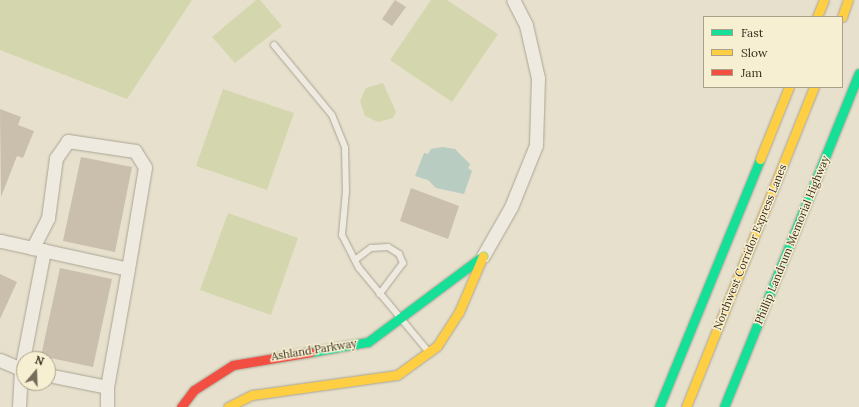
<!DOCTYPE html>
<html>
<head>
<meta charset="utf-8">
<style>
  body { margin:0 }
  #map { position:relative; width:859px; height:407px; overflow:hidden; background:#e6e0cc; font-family:Lora,serif }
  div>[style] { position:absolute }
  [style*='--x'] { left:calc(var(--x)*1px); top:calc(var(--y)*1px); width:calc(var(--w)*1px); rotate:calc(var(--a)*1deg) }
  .green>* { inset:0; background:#d4d7ae }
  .water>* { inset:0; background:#b8ccc1 }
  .building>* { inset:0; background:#cabead }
  .roads { filter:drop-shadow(0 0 1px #aba496) drop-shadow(0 0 1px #aba496) }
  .lane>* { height:6px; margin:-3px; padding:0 3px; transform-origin:3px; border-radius:3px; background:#eeeadf }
  .street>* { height:13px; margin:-6.5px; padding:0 6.5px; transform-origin:6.5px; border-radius:6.5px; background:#eeeadf }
  .fast>* { height:9px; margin:-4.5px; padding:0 4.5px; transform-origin:4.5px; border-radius:4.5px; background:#16e098 }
  .slow>* { height:9px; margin:-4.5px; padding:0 4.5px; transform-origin:4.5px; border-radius:4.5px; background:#ffcf43 }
  .jam>* { height:9px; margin:-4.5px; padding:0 4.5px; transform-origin:4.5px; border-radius:4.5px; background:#f24e42 }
  span { translate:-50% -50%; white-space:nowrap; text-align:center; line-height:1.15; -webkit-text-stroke:3px #f7efd2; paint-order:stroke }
  .street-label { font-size:11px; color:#3a2d1d }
  .legend { position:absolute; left:703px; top:16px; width:140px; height:72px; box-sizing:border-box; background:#f7efd2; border:1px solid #aba18a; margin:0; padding:5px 7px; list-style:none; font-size:12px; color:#3a2d1d }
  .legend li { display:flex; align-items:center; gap:8px; height:20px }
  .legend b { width:20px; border:1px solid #aba18a }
  .north { position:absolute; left:16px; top:351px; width:40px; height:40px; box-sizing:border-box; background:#f7efd2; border:1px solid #aba18a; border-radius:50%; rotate:19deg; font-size:11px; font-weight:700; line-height:16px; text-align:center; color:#3a2d1d }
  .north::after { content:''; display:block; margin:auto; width:14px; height:18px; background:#766c5a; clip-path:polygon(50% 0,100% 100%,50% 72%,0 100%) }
</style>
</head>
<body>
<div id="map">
  <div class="green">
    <i style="clip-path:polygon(0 0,192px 0,127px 99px,0 50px)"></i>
    <i style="clip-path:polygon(256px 0,260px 0,282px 26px,235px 63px,212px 37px)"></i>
    <i style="clip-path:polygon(431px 0,447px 0,498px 34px,452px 102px,390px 60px)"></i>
    <i style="clip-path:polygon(383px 83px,396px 112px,393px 118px,378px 122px,365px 116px,360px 101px,366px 88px)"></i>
    <i style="clip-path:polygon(223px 89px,294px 113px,267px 190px,196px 166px)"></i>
    <i style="clip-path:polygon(228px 213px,298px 238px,271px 315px,200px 290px)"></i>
  </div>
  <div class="water">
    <i style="clip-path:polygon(442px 147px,455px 149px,470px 164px,468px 168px,472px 171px,464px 194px,436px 188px,428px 180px,415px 176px,424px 153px,428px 154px,431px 149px)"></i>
  </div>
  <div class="building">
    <i style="clip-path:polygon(395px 0,406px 7px,392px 26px,382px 19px)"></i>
    <i style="clip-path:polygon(0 109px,21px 117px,18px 125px,34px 131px,23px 158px,17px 156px,1px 197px)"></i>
    <i style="clip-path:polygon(81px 157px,132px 167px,115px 252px,63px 241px)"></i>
    <i style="clip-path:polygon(411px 188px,459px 206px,448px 239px,400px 221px)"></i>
    <i style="clip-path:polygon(60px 268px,112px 279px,93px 367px,41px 356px)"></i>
    <i style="clip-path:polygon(0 274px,17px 282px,0 319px)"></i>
  </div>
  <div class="roads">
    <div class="lane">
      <i style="--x:274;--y:45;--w:91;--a:50.4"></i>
      <i style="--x:332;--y:115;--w:35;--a:68"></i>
      <i style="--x:345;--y:148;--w:43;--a:88.7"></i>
      <i style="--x:346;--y:191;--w:44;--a:95.2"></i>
      <i style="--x:342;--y:235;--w:37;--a:63"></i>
      <i style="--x:359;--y:268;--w:108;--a:50.3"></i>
      <i style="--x:355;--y:260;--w:20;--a:-37"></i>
      <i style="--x:371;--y:248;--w:17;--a:-3"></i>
      <i style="--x:388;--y:247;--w:13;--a:32"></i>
      <i style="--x:399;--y:254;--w:10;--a:66"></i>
      <i style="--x:403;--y:263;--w:39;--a:127"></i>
    </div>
    <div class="street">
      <i style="--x:0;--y:241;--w:1;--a:0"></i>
      <i style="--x:1;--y:241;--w:130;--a:12.4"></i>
      <i style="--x:128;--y:269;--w:103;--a:-80.5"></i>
      <i style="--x:145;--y:167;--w:19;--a:-122"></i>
      <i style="--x:135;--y:151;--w:68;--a:-171.5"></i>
      <i style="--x:68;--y:141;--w:21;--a:125"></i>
      <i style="--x:56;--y:158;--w:61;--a:97.6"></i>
      <i style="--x:48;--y:218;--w:34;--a:117"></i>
      <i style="--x:483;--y:256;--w:56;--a:-60.3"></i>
      <i style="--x:511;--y:207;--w:67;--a:-68"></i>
      <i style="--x:536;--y:145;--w:67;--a:-88.3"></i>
      <i style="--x:538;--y:78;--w:54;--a:-102.8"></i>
      <i style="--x:526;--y:25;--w:28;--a:-117"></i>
      <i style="--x:0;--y:360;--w:26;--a:23"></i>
      <i style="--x:48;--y:375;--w:60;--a:11.5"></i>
      <i style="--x:107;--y:387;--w:120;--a:-79.9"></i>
      <i style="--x:19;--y:407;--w:37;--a:-87"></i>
      <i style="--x:21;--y:370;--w:122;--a:-79.1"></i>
      <i style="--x:107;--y:407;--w:20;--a:-90"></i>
    </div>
    <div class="fast">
      <i style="--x:311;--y:352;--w:58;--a:-10"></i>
      <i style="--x:368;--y:342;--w:144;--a:-36.8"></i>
      <i style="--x:659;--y:407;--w:268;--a:-67.8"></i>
      <i style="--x:724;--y:407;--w:360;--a:-68"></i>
    </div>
    <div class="slow">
      <i style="--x:817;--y:17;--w:18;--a:-68"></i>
      <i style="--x:842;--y:17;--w:18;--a:-71"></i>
      <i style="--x:760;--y:159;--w:78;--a:-68.1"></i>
      <i style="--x:228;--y:407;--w:27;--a:-27"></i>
      <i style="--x:252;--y:395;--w:146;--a:-7.9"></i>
      <i style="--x:397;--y:375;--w:49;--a:-35.9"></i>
      <i style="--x:437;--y:346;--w:40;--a:-57.1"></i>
      <i style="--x:459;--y:312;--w:61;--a:-66.8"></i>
      <i style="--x:686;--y:407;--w:345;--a:-68.2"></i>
    </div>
    <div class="jam">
      <i style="--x:181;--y:407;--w:21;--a:-53"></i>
      <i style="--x:194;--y:390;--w:46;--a:-32.7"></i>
      <i style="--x:233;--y:365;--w:79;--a:-9.5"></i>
    </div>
  </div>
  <div class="street-label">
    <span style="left:792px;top:240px;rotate:-68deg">Phillip Landrum Memorial Highway</span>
    <span style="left:750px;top:247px;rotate:-68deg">Northwest Corridor Express Lanes</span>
    <span style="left:314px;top:350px;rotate:-9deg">Ashland Parkway</span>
  </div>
  <ul class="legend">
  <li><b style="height:5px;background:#16e098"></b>Fast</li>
  <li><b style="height:5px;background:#ffcf43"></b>Slow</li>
  <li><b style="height:5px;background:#f24e42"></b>Jam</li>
  </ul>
  <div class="north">N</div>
</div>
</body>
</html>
